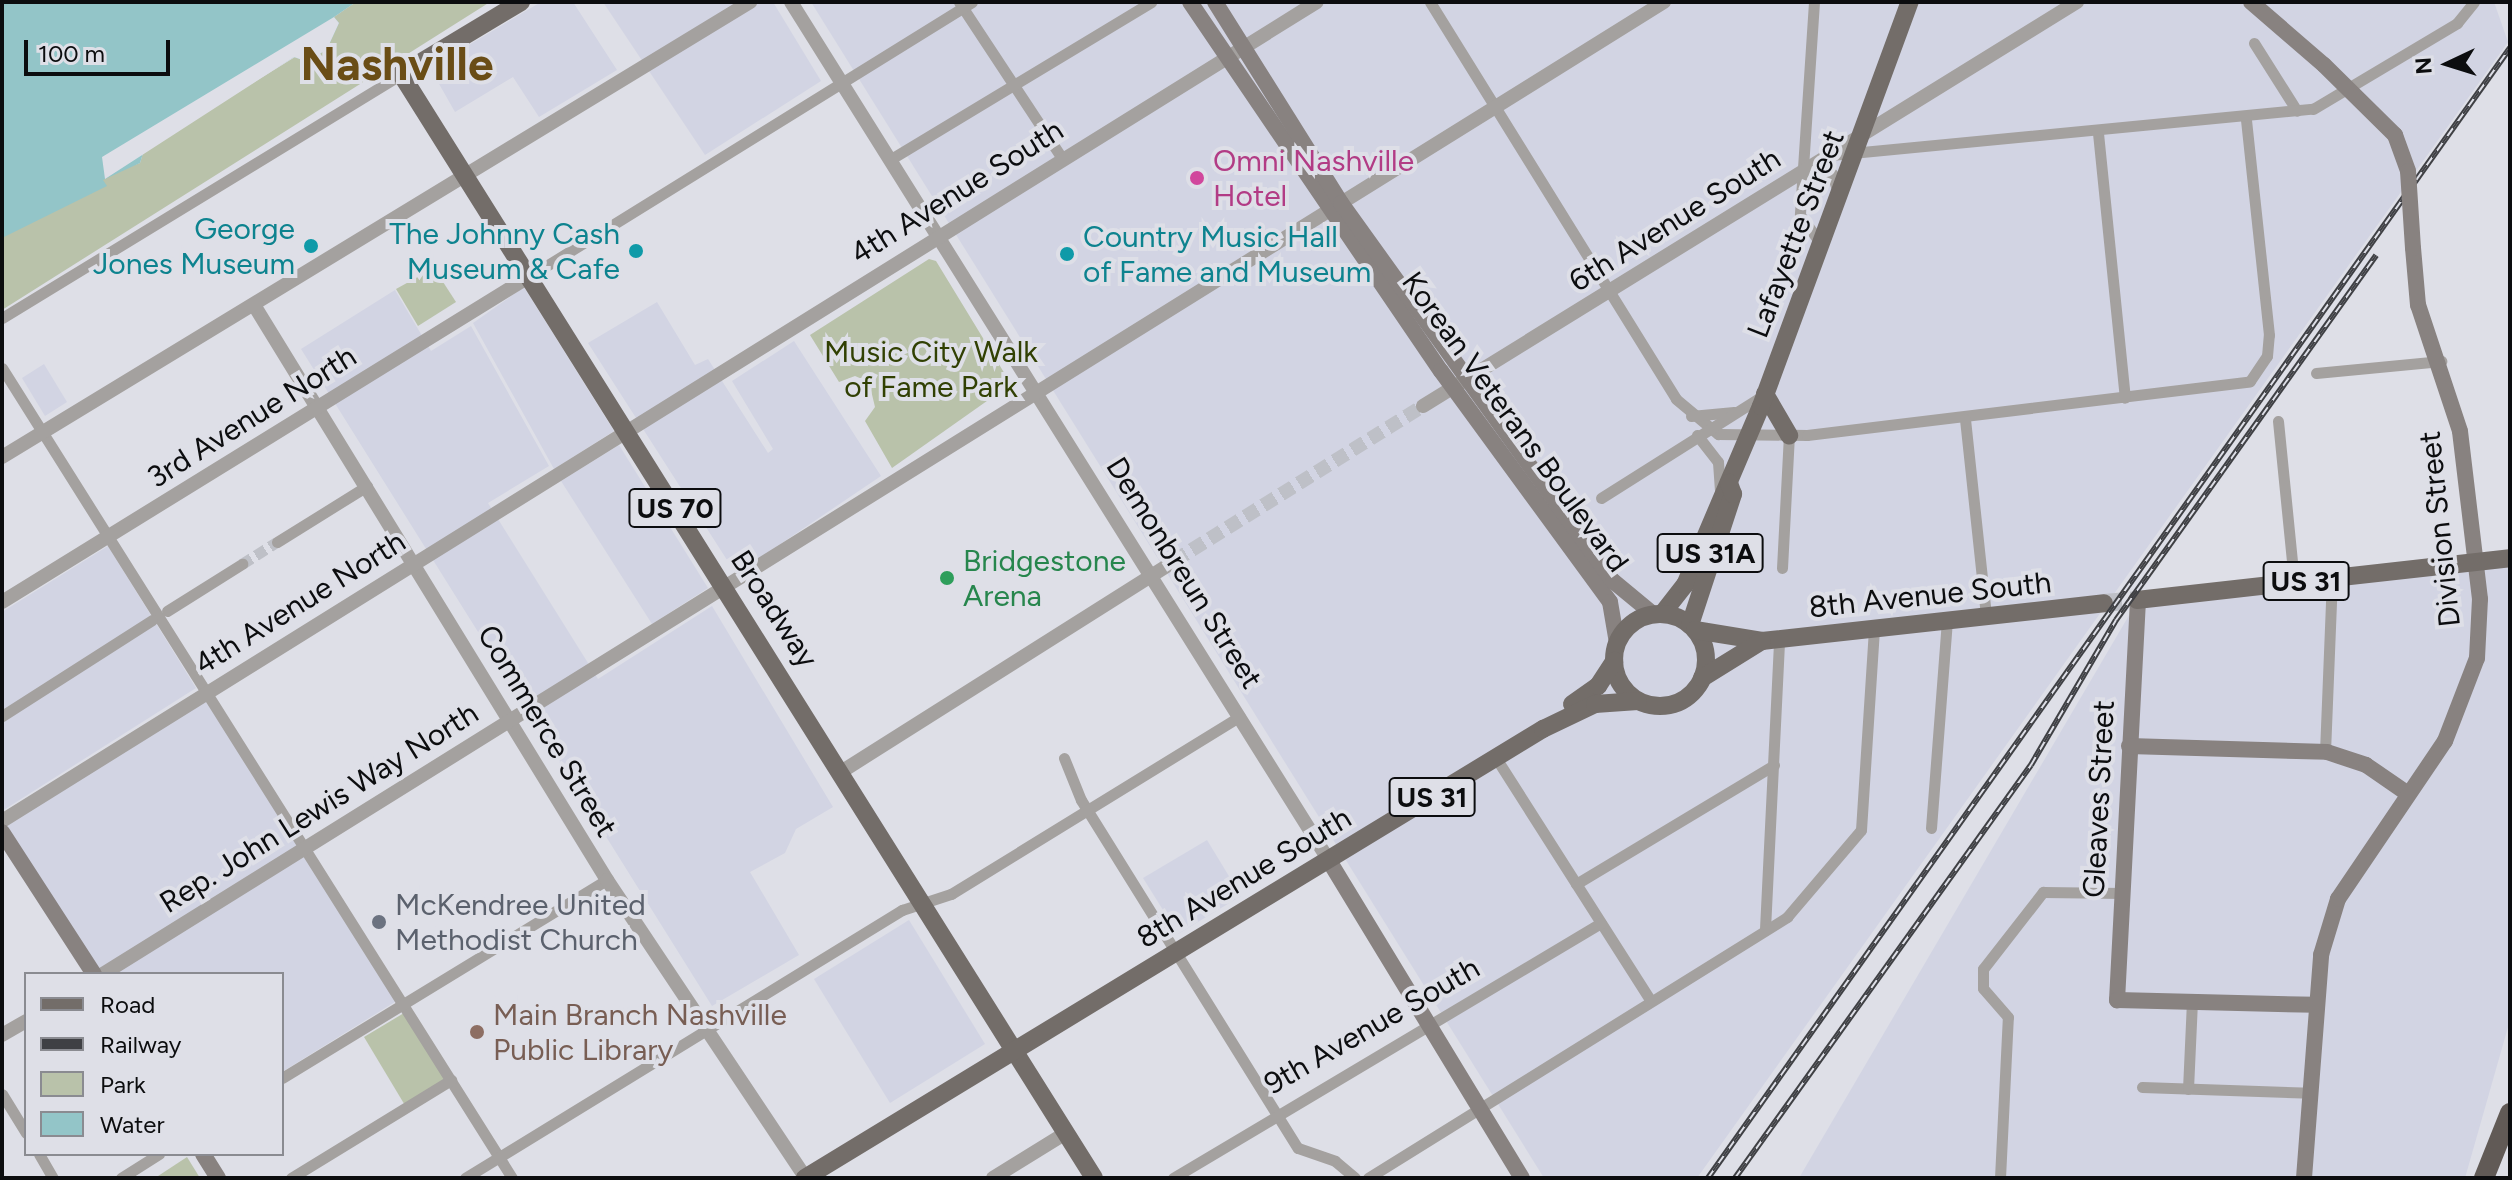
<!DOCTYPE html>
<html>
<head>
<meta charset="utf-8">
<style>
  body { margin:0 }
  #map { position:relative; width:2512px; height:1180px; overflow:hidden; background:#dedfe7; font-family:Figtree,sans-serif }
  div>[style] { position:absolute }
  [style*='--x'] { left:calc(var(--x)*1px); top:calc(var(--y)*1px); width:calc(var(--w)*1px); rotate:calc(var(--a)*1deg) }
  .built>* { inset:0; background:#d2d4e3 }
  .green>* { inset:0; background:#b9c2aa }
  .water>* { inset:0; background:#93c5c8 }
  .pier>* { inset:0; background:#dedfe7 }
  .minor-tunnel>* { height:11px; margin-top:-5.5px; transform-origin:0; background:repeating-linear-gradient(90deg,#bec0c7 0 11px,transparent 0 16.5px) }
  .tertiary-tunnel>* { height:14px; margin-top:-7px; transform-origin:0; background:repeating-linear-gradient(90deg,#bec0c7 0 14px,transparent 0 21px) }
  .primary-tunnel>* { height:18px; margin-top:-9px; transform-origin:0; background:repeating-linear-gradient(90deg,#bec0c7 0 18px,transparent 0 27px) }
  .minor>* { height:11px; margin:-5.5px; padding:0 5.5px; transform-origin:5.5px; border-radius:5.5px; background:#a4a19f }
  .tertiary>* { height:14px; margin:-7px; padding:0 7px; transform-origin:7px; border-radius:7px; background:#a4a19f }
  .secondary>* { height:16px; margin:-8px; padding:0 8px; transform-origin:8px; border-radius:8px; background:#888280 }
  .primary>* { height:18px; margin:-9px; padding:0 9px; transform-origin:9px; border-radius:9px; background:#736d69 }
  .primary>.ring { margin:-9px; padding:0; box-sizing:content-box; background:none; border:18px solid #736d69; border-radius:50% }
  .motorway>* { height:20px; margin:-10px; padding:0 10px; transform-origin:10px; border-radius:10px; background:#615a56 }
  .rail>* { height:6px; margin-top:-3px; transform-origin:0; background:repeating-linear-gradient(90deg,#dedfe7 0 9px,#3f4044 0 18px); box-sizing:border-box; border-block:2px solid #3f4044 }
  .secondary-bridge>* { height:16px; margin:-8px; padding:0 8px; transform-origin:8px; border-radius:8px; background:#888280 }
  .dots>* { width:22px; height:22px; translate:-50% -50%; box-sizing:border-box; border:4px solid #dedfe7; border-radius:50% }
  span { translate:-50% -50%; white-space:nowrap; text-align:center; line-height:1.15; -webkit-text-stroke:8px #dedfe7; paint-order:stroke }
  .shield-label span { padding:2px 6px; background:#dedfe7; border:2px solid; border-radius:6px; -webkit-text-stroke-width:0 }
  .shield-label { font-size:28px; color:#0c0d0f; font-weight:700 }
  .hotel-label { font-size:30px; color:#b23c85 }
  .left { translate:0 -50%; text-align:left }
  .street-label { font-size:30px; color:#0c0d0f }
  .culture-label { font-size:30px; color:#0d838f }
  .right { translate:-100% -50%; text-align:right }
  .park-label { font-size:30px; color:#314003 }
  .leisure-label { font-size:30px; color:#27864d }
  .worship-label { font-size:30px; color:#5b616d }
  .education-label { font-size:30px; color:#785e54 }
  .town-label { font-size:46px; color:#6a4d16; font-weight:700 }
  .frame { position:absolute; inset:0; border:4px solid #0c0d0f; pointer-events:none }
  .legend { position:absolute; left:24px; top:972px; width:260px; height:184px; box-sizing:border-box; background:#dedfe7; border:2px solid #8a8b91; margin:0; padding:10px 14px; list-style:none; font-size:24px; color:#0c0d0f }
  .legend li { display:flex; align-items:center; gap:16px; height:40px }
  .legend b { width:40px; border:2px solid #8a8b91 }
  .north { position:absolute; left:2408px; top:24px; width:80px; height:80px; -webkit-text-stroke:6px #dedfe7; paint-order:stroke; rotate:266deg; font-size:22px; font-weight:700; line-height:32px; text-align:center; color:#0c0d0f }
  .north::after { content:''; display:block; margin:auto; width:28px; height:36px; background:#0c0d0f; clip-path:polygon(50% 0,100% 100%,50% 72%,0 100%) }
  .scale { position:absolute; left:24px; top:40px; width:146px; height:36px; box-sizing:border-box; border:4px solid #0c0d0f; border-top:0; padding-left:10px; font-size:24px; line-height:28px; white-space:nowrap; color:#0c0d0f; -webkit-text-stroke:6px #dedfe7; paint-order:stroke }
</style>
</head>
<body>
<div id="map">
  <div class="built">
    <i style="clip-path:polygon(541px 2px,573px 2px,617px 70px,539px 117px,513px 77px,455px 112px,430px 68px)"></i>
    <i style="clip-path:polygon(603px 2px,773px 2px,821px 81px,705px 155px)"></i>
    <i style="clip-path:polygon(811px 2px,2494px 2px,2508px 42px,1697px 1178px,1544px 1178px)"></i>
    <i style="clip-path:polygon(524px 287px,614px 431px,554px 469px,473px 323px)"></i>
    <i style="clip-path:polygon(395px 290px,431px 351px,471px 326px,549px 466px,488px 503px,598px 679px,712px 606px,833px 807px,796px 829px,785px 853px,750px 872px,799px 955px,712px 1006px,301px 349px)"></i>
    <i style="clip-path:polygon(657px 302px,695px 365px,708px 359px,768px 453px,773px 449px,732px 381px,794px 341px,881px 476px,736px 574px,588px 343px)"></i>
    <i style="clip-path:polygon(44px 364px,67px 402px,45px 416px,22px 378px)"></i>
    <i style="clip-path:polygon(619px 445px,708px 588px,652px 624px,561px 481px)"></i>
    <i style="clip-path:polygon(108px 546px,196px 688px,2px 811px,2px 612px)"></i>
    <i style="clip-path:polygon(2510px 558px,2510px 1020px,2465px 1178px,1799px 1178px,2138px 600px)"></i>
    <i style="clip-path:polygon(207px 700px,398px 1000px,282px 1072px,282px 974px,98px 974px,5px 824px)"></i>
    <i style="clip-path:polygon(1207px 840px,1241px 896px,1178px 934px,1143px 878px)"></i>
    <i style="clip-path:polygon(909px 920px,985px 1044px,890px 1103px,814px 979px)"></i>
  </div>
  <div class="green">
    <i style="clip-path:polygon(356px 2px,490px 2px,2px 310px,2px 213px,140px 163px,144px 150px,295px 57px,308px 62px,326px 49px,334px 17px)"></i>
    <i style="clip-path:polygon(929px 259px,936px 261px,1011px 384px,892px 468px,865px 421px,875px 407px,869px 382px,855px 376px,839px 382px,810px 335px)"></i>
    <i style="clip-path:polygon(434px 268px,456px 302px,418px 326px,396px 289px)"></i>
    <i style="clip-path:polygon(409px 1010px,451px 1080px,406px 1107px,364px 1037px)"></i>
    <i style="clip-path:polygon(187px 1157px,200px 1178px,155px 1178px)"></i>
  </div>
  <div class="water">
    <i style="clip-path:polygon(2px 2px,356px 2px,334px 17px,339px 23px,327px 49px,308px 62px,294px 57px,144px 150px,140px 163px,103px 180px,107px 186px,2px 238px)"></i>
  </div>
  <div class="pier">
    <i style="clip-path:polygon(334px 17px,339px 23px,327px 49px,308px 62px,294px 57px,105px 179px,102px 157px)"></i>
  </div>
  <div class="minor-tunnel">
    <i style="--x:242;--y:564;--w:41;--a:-32.2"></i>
  </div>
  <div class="tertiary-tunnel">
    <i style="--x:1174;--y:561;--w:293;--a:-31.9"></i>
  </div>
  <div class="primary-tunnel">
    <i style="--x:2104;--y:603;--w:33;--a:-5"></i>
  </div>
  <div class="minor">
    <i style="--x:959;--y:2;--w:187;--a:56.6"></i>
    <i style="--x:1430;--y:2;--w:467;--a:58.2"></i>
    <i style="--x:1676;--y:399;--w:55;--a:39.8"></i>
    <i style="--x:1718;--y:434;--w:89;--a:0.6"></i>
    <i style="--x:1807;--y:435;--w:446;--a:-6.9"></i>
    <i style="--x:2250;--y:381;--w:30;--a:-56"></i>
    <i style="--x:2267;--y:356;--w:21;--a:-85"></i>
    <i style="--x:2269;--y:335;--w:218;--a:-96.1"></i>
    <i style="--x:1814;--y:2;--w:213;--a:93.8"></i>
    <i style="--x:1800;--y:215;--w:37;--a:54"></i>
    <i style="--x:2254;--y:43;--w:80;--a:57.7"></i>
    <i style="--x:2098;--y:133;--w:266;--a:84.2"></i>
    <i style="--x:1831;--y:155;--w:484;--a:-5.5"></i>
    <i style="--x:2313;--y:109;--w:168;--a:-30.8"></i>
    <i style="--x:2457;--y:23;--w:27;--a:-51"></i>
    <i style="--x:891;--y:159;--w:304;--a:-31.1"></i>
    <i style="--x:1809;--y:169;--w:24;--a:12"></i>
    <i style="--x:1832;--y:174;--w:20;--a:72"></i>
    <i style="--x:530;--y:276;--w:520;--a:-31.8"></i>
    <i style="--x:2;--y:318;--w:468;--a:-31.4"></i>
    <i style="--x:2;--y:368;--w:957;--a:57.8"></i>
    <i style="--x:2316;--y:373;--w:126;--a:-5.5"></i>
    <i style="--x:1691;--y:416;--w:43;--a:-5.3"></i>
    <i style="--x:1965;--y:419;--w:198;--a:83.9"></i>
    <i style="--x:2278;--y:421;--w:162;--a:84.3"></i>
    <i style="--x:1697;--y:435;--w:34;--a:52"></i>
    <i style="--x:1718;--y:462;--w:27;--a:86"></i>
    <i style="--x:1601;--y:498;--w:193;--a:-32.3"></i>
    <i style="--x:277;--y:542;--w:106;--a:-31.9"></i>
    <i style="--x:1782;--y:568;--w:133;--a:-87"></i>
    <i style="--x:167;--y:611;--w:89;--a:-32.1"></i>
    <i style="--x:2;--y:716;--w:178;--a:-32.6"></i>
    <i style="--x:2325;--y:752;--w:174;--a:-87.7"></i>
    <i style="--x:1064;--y:758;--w:45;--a:68"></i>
    <i style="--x:1081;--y:800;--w:410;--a:58.1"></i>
    <i style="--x:1298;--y:1148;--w:39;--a:19"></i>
    <i style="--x:1335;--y:1161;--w:26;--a:40"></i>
    <i style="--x:1496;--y:758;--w:287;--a:57.5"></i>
    <i style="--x:1931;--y:828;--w:209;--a:-85.6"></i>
    <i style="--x:1576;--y:884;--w:231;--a:-31"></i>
    <i style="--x:1765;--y:929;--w:289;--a:-87.2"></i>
    <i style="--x:282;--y:1078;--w:381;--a:-31.4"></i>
    <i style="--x:2142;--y:1087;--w:168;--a:2"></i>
    <i style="--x:2188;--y:1089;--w:87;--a:-87.4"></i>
    <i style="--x:2;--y:1094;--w:46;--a:58.4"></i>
    <i style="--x:39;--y:1154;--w:28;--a:60"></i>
    <i style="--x:121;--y:1178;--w:45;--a:-32.3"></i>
    <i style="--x:291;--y:1178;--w:188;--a:-31.5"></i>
    <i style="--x:465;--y:1178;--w:513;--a:-31.52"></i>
    <i style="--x:902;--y:910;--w:52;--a:-18.1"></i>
    <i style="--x:951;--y:894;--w:339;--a:-31.6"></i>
    <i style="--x:1173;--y:1178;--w:498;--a:-30.8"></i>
    <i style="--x:1368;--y:1178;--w:494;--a:-31.9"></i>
    <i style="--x:1787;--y:917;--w:114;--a:-49.6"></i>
    <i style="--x:1861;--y:830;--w:201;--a:-86.3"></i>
    <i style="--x:2000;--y:1178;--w:161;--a:-87.2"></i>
    <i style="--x:2008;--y:1017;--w:38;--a:-131"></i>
    <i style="--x:1983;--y:988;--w:19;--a:-90"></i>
    <i style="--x:1983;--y:969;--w:98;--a:-52.1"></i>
    <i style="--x:2043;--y:892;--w:79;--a:0.7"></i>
  </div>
  <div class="tertiary">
    <i style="--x:791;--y:2;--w:1011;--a:57.93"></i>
    <i style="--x:254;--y:305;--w:675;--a:58.45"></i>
    <i style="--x:607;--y:880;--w:358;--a:56.3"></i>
    <i style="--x:1423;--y:406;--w:769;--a:-31.71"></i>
    <i style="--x:2;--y:457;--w:876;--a:-31.31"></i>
    <i style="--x:2;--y:602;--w:621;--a:-31.69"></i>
    <i style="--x:844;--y:770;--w:391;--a:-32.3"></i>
    <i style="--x:2;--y:821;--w:1549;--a:-31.92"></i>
    <i style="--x:103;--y:974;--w:1839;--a:-31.91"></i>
    <i style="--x:2;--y:1035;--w:28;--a:-30"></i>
    <i style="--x:993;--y:1178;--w:86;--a:-31.7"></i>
  </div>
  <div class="secondary">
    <i style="--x:1190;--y:2;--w:446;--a:55.8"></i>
    <i style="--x:1441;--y:371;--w:286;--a:53.8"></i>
    <i style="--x:1610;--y:602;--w:42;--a:80.3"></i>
    <i style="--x:1215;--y:2;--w:237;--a:57.9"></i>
    <i style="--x:1341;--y:203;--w:466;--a:54.3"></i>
    <i style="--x:1613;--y:581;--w:52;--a:39.5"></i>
    <i style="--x:2251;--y:2;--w:96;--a:40.8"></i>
    <i style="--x:2138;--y:600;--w:401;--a:93"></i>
    <i style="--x:2117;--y:1000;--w:198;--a:1.4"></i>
    <i style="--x:2129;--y:746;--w:198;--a:1.7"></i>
    <i style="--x:2327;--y:752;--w:41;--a:18.4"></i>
    <i style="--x:2366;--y:765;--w:51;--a:34.6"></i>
    <i style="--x:2;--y:832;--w:169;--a:57.1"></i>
    <i style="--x:1328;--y:859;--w:373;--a:58.7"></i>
    <i style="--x:203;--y:1154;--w:28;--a:58"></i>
    <i style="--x:2304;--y:1178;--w:224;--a:-85.6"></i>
    <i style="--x:2321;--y:955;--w:59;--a:-73.1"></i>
    <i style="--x:2338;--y:899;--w:191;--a:-55.9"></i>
    <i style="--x:2445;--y:741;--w:89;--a:-68.9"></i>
    <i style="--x:2477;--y:658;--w:59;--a:-87.1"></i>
    <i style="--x:2480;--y:599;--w:169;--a:-96.8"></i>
    <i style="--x:2460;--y:431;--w:133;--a:-108.4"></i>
    <i style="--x:2418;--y:305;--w:57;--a:-95"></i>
  </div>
  <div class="primary">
    <i style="--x:521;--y:2;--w:140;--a:149"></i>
    <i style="--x:401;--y:74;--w:1303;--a:57.88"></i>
    <i style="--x:1765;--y:394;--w:48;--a:59.7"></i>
    <i style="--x:2137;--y:600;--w:375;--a:-6.4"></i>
    <i style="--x:1662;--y:614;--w:37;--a:-52"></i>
    <i style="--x:1685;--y:585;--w:194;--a:-67"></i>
    <i style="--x:1761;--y:406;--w:431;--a:-69.8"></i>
    <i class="ring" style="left:1614px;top:614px;width:74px;height:74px"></i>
    <i style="--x:1690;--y:625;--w:138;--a:-71.8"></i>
    <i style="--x:1733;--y:494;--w:12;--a:-110"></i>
    <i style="--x:1695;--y:630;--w:68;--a:9.3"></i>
    <i style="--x:1762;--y:641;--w:344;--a:-6.3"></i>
    <i style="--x:1702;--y:678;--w:70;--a:-31.7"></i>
    <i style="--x:1572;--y:704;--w:32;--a:-35"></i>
    <i style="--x:1598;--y:686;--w:30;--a:-57"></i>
    <i style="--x:805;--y:1178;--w:864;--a:-31.32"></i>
    <i style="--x:1543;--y:729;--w:58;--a:-25.7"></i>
    <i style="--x:1595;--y:704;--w:43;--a:-4"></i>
  </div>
  <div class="motorway">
    <i style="--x:2484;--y:1178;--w:70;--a:-68.2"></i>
  </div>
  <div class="rail">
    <i style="--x:1708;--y:1178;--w:1386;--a:-54.64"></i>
    <i style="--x:1735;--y:1178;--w:508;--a:-54.37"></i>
    <i style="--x:2031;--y:765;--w:168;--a:-59.6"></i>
    <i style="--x:2116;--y:620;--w:448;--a:-54.5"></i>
  </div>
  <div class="secondary-bridge">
    <i style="--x:2324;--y:65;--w:100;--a:44.6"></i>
    <i style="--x:2395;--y:135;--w:38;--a:70"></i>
    <i style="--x:2408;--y:171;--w:77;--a:86.3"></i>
  </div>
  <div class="dots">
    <i style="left:1197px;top:178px;background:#d1479c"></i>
    <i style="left:311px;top:246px;background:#0f9aa8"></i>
    <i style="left:636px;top:251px;background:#0f9aa8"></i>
    <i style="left:1067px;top:254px;background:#0f9aa8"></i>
    <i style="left:947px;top:578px;background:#2e9e5b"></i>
    <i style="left:379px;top:922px;background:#6b7280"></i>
    <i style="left:477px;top:1032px;background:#8d6e63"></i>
  </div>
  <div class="shield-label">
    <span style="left:675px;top:508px">US 70</span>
    <span style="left:1710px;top:553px">US 31A</span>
    <span style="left:2306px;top:581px">US 31</span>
    <span style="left:1432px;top:797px">US 31</span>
  </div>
  <div class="hotel-label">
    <span class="left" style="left:1213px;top:178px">Omni Nashville<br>Hotel</span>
  </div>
  <div class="street-label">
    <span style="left:957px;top:192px;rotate:-32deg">4th Avenue South</span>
    <span style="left:1675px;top:220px;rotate:-32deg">6th Avenue South</span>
    <span style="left:1796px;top:234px;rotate:-69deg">Lafayette Street</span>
    <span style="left:252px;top:417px;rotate:-32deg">3rd Avenue North</span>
    <span style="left:1515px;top:422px;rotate:54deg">Korean Veterans Boulevard</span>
    <span style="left:2440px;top:529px;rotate:-96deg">Division Street</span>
    <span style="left:1184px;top:573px;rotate:58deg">Demonbreun Street</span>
    <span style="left:1930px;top:595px;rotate:-6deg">8th Avenue South</span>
    <span style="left:300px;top:603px;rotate:-32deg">4th Avenue North</span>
    <span style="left:774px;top:609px;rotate:57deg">Broadway</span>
    <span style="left:547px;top:731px;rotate:59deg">Commerce Street</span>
    <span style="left:2099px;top:799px;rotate:-87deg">Gleaves Street</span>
    <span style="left:319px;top:808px;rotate:-32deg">Rep. John Lewis Way North</span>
    <span style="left:1244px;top:878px;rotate:-31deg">8th Avenue South</span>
    <span style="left:1372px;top:1026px;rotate:-30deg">9th Avenue South</span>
  </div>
  <div class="culture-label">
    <span class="right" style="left:295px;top:246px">George<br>Jones Museum</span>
    <span class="right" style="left:620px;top:251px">The Johnny Cash<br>Museum &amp; Cafe</span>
    <span class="left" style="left:1083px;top:254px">Country Music Hall<br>of Fame and Museum</span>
  </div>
  <div class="park-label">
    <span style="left:931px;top:369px">Music City Walk<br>of Fame Park</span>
  </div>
  <div class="leisure-label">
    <span class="left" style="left:963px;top:578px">Bridgestone<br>Arena</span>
  </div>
  <div class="worship-label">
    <span class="left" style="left:395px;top:922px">McKendree United<br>Methodist Church</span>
  </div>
  <div class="education-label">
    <span class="left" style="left:493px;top:1032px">Main Branch Nashville<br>Public Library</span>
  </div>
  <div class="town-label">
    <span style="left:397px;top:64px">Nashville</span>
  </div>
  <div class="frame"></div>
  <ul class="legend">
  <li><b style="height:10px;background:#736d69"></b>Road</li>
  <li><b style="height:10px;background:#3f4044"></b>Railway</li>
  <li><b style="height:22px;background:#b9c2aa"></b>Park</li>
  <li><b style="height:22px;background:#93c5c8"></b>Water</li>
  </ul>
  <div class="north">N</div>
  <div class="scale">100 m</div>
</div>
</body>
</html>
